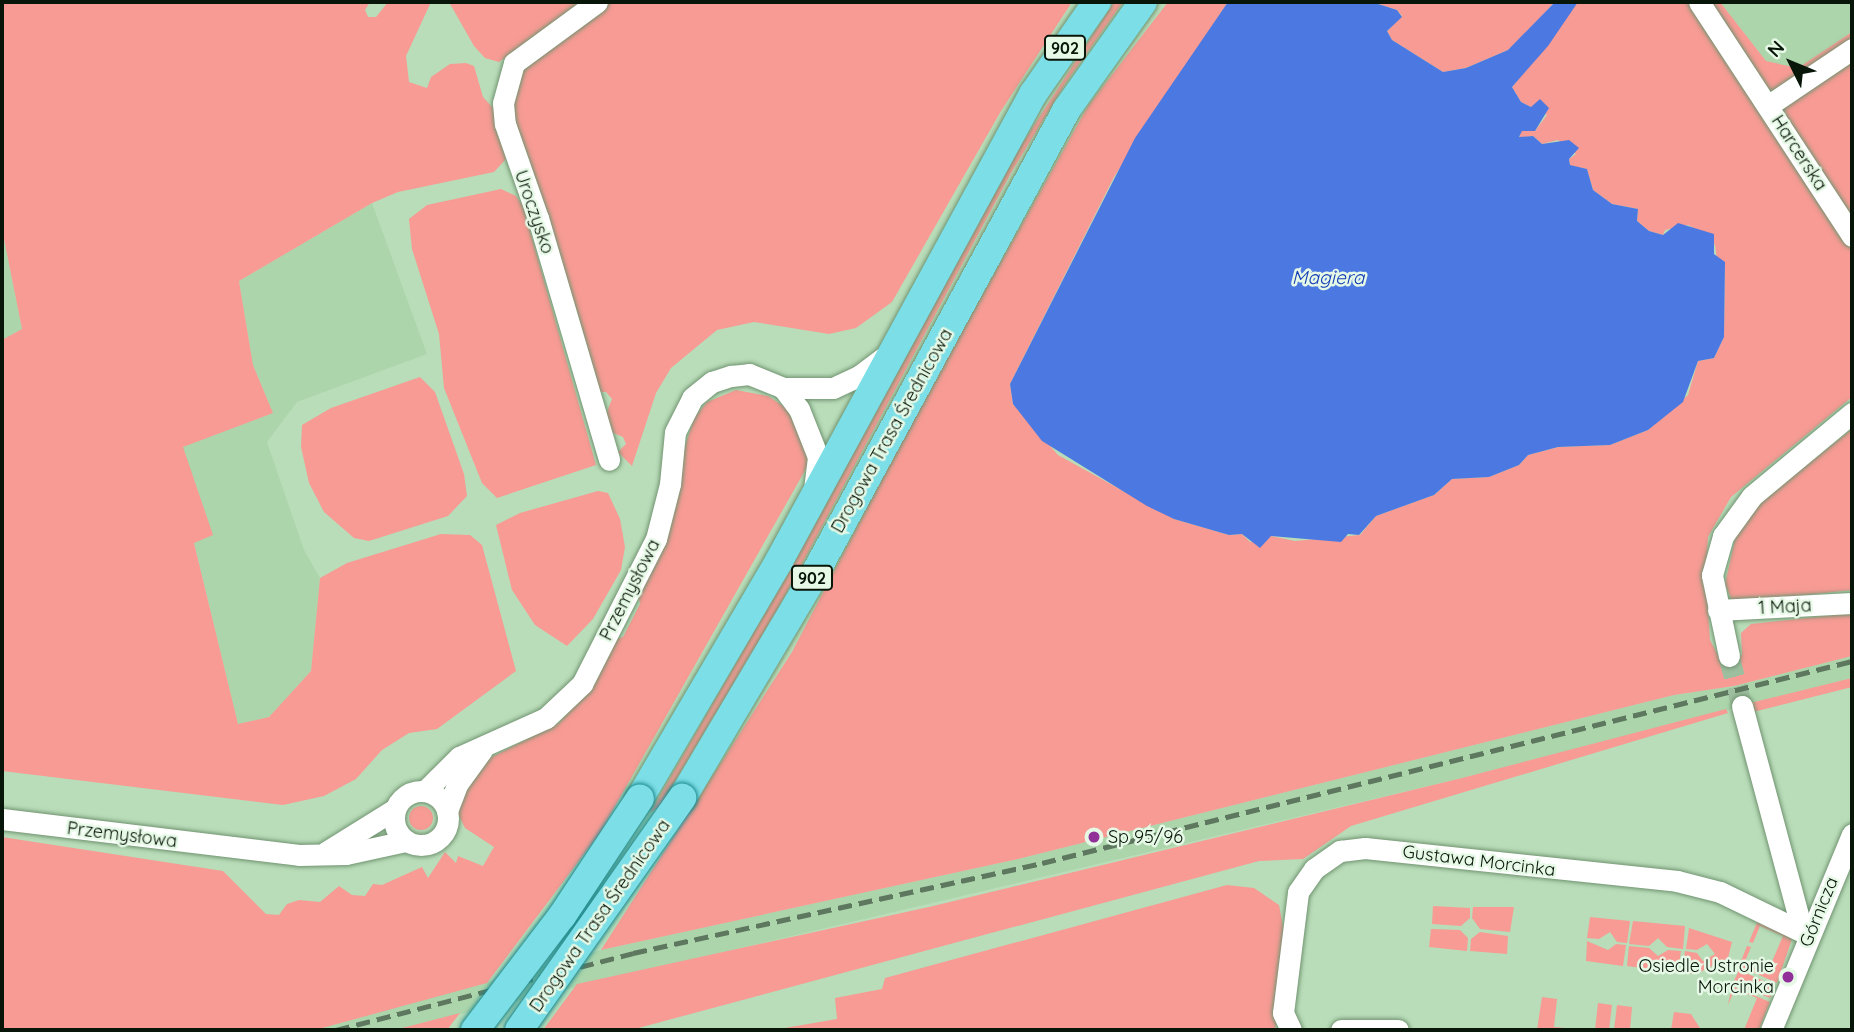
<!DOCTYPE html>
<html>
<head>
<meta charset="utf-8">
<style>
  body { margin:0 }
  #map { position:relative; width:1854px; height:1032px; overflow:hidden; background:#b9ddb9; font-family:Quicksand,sans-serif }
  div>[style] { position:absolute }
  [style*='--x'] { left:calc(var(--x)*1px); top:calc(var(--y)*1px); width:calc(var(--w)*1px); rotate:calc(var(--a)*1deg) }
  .built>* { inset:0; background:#acd5ab }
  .green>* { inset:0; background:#f79b94 }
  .round { border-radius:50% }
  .water>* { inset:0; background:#4c79e1 }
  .minor-tunnel>* { height:21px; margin-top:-10.5px; transform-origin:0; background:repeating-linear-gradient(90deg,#9ebf9f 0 21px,transparent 0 31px) }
  .roads { filter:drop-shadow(0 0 2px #719371) drop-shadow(0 0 2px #719371) }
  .minor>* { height:21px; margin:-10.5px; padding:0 10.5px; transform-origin:10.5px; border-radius:10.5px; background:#fff }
  .minor>.ring { margin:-10.5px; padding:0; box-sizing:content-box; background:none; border:21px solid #fff; border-radius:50% }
  .major>* { height:28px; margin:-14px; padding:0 14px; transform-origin:14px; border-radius:14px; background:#7cdee6 }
  .rail>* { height:4.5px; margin-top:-2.25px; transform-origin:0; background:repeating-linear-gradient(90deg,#5e775f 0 14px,transparent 0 21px) }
  .bridges { filter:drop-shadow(0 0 2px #1a898e) drop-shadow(0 0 2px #1a898e) }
  .major-bridge>* { height:28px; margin:-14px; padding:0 14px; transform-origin:14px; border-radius:14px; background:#7cdee6 }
  .dots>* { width:19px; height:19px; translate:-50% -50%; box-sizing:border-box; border:4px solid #e6f9e6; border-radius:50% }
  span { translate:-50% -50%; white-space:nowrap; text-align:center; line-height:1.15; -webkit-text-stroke:5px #e6f9e6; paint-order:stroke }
  .shield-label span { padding:2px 5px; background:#e6f9e6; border:2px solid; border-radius:5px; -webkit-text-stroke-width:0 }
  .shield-label { font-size:16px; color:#081509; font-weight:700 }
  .street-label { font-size:18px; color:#081509 }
  .poi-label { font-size:18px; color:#081509 }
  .left { translate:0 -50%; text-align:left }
  .right { translate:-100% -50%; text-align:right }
  .water-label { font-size:19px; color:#123bb5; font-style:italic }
  .frame { position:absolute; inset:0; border:4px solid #081509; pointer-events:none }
  .north { position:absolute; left:1756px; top:28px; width:70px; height:70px; -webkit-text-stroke:5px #e6f9e6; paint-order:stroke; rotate:313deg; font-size:19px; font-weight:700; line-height:28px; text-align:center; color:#081509 }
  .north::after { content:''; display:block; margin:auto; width:24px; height:32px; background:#081509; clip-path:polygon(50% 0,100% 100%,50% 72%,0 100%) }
</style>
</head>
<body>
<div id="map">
  <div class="built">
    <i style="clip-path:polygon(1720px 2px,1852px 2px,1852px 32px,1798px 69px,1766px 61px)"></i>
    <i style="clip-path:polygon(372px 203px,427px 354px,297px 402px,267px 442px,304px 550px,320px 578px,311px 671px,269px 717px,238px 724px,194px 542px,212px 535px,182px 447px,273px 413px,253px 365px,239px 281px)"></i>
    <i style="clip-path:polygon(2px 229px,22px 329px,2px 340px)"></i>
    <i style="clip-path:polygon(1852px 656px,1852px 678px,1462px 778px,393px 1030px,315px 1030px,601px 950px,1018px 859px,1674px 695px,1734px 686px)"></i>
  </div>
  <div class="green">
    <i style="clip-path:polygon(2px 2px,370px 2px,365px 10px,368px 17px,376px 17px,388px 2px,431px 2px,406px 56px,409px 82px,427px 88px,431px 77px,450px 64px,466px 63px,474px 66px,483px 97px,494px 109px,506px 159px,494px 172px,398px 192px,372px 203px,239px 281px,253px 365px,273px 413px,183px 447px,213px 535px,194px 543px,238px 724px,269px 717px,311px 671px,320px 578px,347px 563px,441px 534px,470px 535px,482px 545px,516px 671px,437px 729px,409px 733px,382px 750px,356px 779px,324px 796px,283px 805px,2px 771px,2px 340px,22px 329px,2px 229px)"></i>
    <i style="clip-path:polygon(449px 2px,587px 2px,499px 62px,485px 58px,474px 46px)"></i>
    <i style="clip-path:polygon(607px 2px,1072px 2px,1001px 111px,892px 302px,856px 328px,829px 334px,754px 322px,717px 330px,671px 368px,656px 393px,632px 466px,618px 452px,626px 444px,623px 437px,606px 430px,604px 419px,612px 399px,606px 392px,599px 392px,511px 115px,521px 67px,566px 28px)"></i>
    <i style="clip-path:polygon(1114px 2px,1123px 2px,1065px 84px,1011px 173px,774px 616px,661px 805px,650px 813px,789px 571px,1005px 170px)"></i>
    <i style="clip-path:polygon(1168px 2px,1228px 2px,1114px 177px,1010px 384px,1013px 404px,1058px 455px,1174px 519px,1229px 535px,1242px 534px,1250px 542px,1271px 536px,1295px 541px,1360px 535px,1376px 516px,1434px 495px,1452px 479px,1489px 477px,1519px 465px,1528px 455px,1558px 447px,1610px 445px,1648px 430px,1688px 395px,1698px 361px,1714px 358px,1724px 337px,1725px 263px,1717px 259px,1715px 245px,1705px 234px,1688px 225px,1665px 230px,1663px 235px,1649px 231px,1637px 221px,1638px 209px,1612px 204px,1593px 190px,1587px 169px,1570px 166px,1569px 159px,1576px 154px,1558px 140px,1542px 144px,1533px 136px,1519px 138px,1521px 131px,1535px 131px,1547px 115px,1521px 102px,1512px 87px,1539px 54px,1524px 36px,1508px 50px,1466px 68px,1443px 72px,1392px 40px,1387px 31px,1402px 16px,1397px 10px,1372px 2px,1555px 2px,1547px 10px,1554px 34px,1578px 2px,1720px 2px,1766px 61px,1798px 68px,1852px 32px,1852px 397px,1731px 497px,1708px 537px,1706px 576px,1710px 640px,1721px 661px,1742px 655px,1741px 633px,1751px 624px,1852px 613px,1852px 656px,1734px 686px,1674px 695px,1018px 859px,601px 950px,792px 652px,919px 408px,1088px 106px)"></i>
    <i style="clip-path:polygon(501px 189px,516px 196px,523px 206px,596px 465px,497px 498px,482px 483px,444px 388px,439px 334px,412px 249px,409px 219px,427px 205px)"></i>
    <i style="clip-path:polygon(420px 377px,435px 392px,464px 474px,467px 496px,448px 516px,369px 541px,354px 538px,324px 512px,309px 483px,301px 447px,302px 425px,331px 408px)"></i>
    <i style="clip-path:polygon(736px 390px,768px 396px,788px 409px,810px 456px,807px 467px,600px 833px,487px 983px,315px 1030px,2px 1030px,2px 837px,223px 871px,266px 914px,279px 915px,287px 904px,299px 900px,320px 902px,339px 886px,352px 895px,365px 896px,373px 884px,382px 885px,422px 867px,428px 878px,445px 852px,456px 863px,458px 856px,483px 866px,494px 847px,465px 828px,455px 808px,482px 762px,559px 723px,589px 689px,613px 640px,623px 637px,640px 604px,638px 594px,694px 418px,707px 402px)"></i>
    <i style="clip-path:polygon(1852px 429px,1852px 590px,1733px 603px,1725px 584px,1737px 530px,1757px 504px)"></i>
    <i style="clip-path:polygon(598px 491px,608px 493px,620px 519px,625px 547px,621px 570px,593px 619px,567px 646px,535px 625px,512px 590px,496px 525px,520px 513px)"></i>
    <i style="clip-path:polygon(1852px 678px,1852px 687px,1753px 712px,1750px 703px)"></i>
    <i style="clip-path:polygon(1726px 709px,1728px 713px,1351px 826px,1303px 859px,1259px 861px,631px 1030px,543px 1030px,577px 984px,929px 907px,1462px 778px)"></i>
    <i class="round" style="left:409px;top:806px;width:24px;height:24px"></i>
    <i style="clip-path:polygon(1227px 885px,1254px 888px,1279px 905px,1287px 947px,1275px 1030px,773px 1030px,837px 1019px,835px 998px,882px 989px,885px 978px)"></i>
    <i style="clip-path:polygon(1433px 906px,1470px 908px,1470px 918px,1461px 926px,1432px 924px)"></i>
    <i style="clip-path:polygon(1473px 907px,1514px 907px,1510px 932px,1480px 929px,1472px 918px)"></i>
    <i style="clip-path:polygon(1590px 917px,1630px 921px,1627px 943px,1617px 942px,1610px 932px,1599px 939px,1587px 938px)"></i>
    <i style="clip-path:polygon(1758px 920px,1792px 939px,1777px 983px,1739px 966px,1747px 946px,1751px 947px,1744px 964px,1767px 973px,1783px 936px,1760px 926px,1753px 943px,1749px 942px)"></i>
    <i style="clip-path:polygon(1633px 921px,1685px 926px,1683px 949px,1667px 947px,1658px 938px,1649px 946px,1629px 944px)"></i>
    <i style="clip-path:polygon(1689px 928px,1732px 942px,1728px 958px,1696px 974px,1682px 973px,1685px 951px,1697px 953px,1703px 961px,1715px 954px,1707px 944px,1697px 950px,1686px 949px)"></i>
    <i style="clip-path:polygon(1431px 929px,1460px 930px,1468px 938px,1467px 951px,1429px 947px)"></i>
    <i style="clip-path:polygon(1480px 932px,1508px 936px,1507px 954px,1470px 951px,1471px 939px)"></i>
    <i style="clip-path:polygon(1587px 941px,1608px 950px,1616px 944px,1626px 945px,1623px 966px,1586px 961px)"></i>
    <i style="clip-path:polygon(1629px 946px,1649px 948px,1658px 956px,1668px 950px,1681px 951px,1678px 973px,1627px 966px)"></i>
    <i style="clip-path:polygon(1739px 970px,1775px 986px,1770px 998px,1733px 983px)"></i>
    <i style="clip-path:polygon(1732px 986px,1770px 1002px,1759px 1030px,1744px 1030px,1757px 998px,1735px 989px,1728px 1005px)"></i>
    <i style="clip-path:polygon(1542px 997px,1557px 999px,1554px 1027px,1588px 1030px,1537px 1030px)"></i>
    <i style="clip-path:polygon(1598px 1003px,1612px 1005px,1609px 1030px,1595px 1030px)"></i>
    <i style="clip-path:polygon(1617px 1005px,1632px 1007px,1630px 1030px,1614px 1030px)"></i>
    <i style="clip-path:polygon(1674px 1012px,1691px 1014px,1701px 1030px,1671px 1030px)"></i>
    <i style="clip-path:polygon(460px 1013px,447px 1030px,393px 1030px,406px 1027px)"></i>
  </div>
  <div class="water">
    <i style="clip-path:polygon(1228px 2px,1372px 2px,1397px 10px,1402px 17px,1387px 31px,1392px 40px,1443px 72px,1466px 68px,1508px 50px,1555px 2px,1578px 2px,1548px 46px,1512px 87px,1521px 102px,1531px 107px,1540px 99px,1549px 108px,1535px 131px,1522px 131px,1519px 137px,1533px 136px,1542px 144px,1569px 140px,1579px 148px,1569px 159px,1570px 165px,1587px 169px,1593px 190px,1612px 204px,1638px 209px,1637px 221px,1649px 231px,1663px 235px,1678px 223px,1714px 234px,1714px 254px,1725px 262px,1724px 337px,1714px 358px,1698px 361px,1683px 402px,1648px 430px,1610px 445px,1558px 447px,1528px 455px,1519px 465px,1489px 477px,1452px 479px,1434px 495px,1376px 516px,1359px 535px,1348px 534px,1341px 542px,1271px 536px,1260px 548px,1242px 534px,1229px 535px,1174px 519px,1147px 506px,1042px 441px,1013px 404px,1010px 384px,1135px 138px)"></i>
  </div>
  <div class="minor-tunnel">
    <i style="--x:1729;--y:656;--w:52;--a:75.4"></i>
  </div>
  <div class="roads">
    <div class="minor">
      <i style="--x:597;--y:2;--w:103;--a:143.7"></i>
      <i style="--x:514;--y:63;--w:41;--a:105.4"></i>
      <i style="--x:503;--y:103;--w:21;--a:85"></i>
      <i style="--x:505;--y:124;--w:100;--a:70.7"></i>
      <i style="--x:538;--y:218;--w:252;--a:73.6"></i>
      <i style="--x:1699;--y:2;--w:280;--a:56.8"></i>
      <i style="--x:1769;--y:105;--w:100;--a:-34"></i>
      <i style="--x:783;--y:388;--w:26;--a:53"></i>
      <i style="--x:799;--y:409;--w:52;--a:68.4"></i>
      <i style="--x:818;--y:457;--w:31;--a:97"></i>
      <i style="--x:1718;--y:610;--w:134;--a:-3"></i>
      <i style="--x:1729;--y:656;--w:83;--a:-101.9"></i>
      <i style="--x:1712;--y:575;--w:41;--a:-74.2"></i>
      <i style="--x:1723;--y:536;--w:49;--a:-54.1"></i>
      <i style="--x:1752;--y:496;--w:130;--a:-39.7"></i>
      <i style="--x:1742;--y:706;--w:225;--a:75"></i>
      <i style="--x:1800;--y:923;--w:15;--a:53"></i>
      <i class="ring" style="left:394px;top:791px;width:33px;height:33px"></i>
      <i style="--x:425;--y:791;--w:48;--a:-45"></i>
      <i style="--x:459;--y:757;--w:95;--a:-24.1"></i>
      <i style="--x:546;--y:718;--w:50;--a:-43.4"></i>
      <i style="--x:582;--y:684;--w:163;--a:-63"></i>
      <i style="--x:656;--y:539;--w:57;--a:-75.7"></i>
      <i style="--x:670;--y:484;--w:52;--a:-84.5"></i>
      <i style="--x:675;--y:432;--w:38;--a:-63"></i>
      <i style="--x:692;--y:398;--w:26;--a:-39"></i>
      <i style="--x:712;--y:382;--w:20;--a:-18"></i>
      <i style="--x:731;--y:376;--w:18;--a:-6"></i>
      <i style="--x:749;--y:374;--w:37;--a:22"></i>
      <i style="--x:783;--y:388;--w:50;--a:0"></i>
      <i style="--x:833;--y:388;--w:29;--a:-25"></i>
      <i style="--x:859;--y:376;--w:38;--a:-37"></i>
      <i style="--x:447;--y:811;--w:30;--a:-69"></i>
      <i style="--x:458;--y:783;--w:41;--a:-54"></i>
      <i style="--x:2;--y:819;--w:299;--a:6.9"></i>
      <i style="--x:299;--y:855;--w:47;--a:-1.2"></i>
      <i style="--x:346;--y:854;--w:61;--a:-12.2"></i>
      <i style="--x:326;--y:852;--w:81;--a:-31.9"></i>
      <i style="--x:1291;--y:1030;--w:19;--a:-115"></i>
      <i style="--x:1283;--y:1013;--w:122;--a:-82.9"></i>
      <i style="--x:1298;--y:892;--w:28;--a:-55"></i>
      <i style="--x:1314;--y:869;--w:32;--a:-35"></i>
      <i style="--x:1340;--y:851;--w:25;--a:-7"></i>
      <i style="--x:1365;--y:848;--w:314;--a:6"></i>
      <i style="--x:1677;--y:881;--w:44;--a:14.3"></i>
      <i style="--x:1720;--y:892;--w:99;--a:25.8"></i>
      <i style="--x:1341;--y:1030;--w:57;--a:0"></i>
      <i style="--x:1771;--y:1030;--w:212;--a:-67.5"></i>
    </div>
    <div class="major">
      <i style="--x:640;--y:798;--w:275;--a:-59.6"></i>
      <i style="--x:779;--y:561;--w:532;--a:-61.46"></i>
      <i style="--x:1033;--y:94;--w:112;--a:-55.2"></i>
      <i style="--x:682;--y:798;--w:257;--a:-59.3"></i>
      <i style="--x:813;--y:577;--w:532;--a:-61.51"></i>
      <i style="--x:1067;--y:109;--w:131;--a:-54.6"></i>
    </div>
  </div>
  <div class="rail">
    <i style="--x:336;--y:1030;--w:307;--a:-14.5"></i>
    <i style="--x:633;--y:953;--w:419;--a:-12.4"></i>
    <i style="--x:1042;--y:863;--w:835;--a:-14"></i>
  </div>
  <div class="bridges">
    <div class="major-bridge">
      <i style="--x:475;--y:1030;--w:143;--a:-52.7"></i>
      <i style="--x:562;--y:916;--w:141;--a:-56.5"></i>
      <i style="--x:519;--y:1030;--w:284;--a:-54.9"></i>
    </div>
  </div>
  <div class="dots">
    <i style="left:1094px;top:837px;background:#903098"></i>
    <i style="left:1788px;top:977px;background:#903098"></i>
  </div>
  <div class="shield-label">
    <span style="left:1065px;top:48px">902</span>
    <span style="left:812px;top:578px">902</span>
  </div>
  <div class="street-label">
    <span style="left:1799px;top:153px;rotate:57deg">Harcerska</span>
    <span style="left:534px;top:212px;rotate:71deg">Uroczysko</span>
    <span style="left:892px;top:431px;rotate:-61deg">Drogowa Trasa Średnicowa</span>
    <span style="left:630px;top:590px;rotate:-63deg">Przemysłowa</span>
    <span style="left:1785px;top:607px;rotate:-3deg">1 Maja</span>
    <span style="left:122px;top:835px;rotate:7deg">Przemysłowa</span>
    <span style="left:1479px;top:861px;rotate:7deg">Gustawa Morcinka</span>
    <span style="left:1819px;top:912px;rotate:-68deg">Górnicza</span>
    <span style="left:600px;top:916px;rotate:-55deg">Drogowa Trasa Średnicowa</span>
  </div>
  <div class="poi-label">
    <span class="left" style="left:1108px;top:837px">Sp 95/96</span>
    <span class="right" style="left:1774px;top:977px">Osiedle Ustronie<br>Morcinka</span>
  </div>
  <div class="water-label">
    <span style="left:1328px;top:278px">Magiera</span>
  </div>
  <div class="frame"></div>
  <div class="north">N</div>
</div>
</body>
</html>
